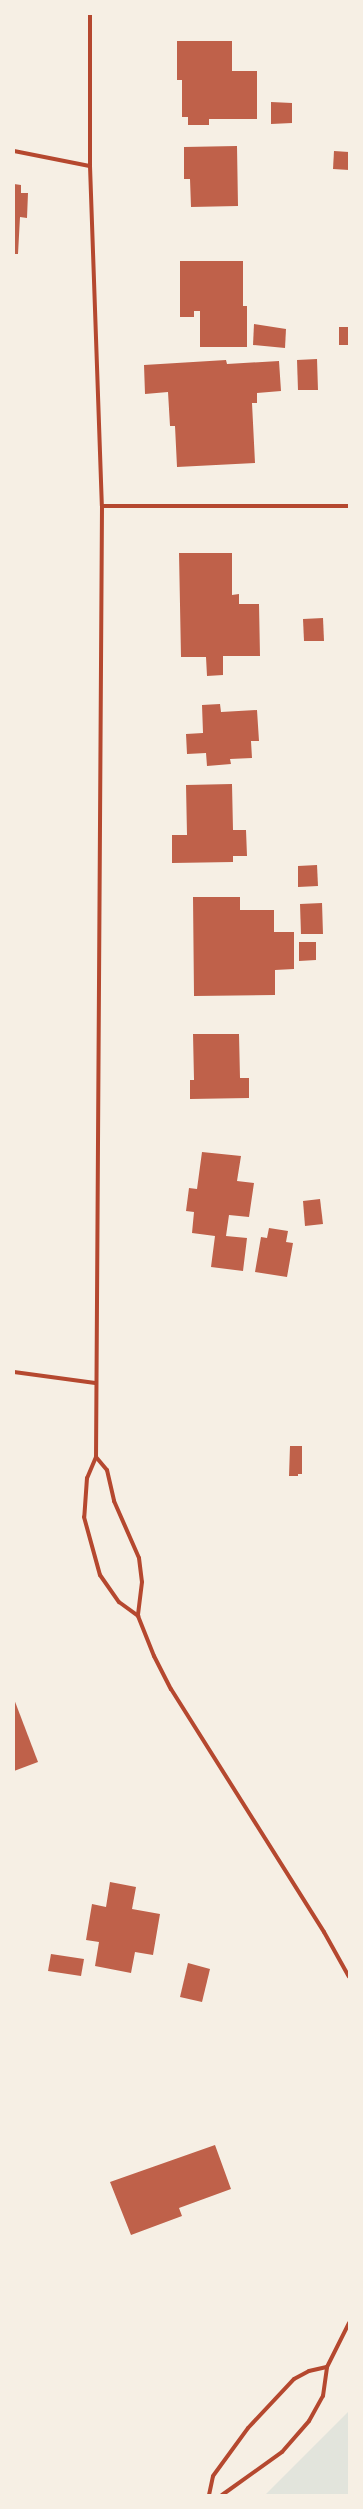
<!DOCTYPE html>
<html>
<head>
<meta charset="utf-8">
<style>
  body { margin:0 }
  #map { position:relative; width:363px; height:2509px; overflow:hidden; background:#f6efe4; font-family:"Golos Text",sans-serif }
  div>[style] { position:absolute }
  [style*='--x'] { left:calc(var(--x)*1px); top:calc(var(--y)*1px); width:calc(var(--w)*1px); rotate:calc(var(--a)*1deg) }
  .green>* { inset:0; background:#e2e4dc }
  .building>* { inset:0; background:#bf614a }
  .minor>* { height:4px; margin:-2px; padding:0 2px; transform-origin:2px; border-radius:2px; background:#b5482f }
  span { translate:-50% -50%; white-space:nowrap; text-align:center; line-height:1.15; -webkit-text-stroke:3.5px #f6efe4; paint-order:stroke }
  .frame { position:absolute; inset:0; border:15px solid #f6efe4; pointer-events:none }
</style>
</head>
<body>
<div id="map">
  <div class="green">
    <i style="clip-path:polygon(349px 2411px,349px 2495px,265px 2495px)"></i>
  </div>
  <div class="building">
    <i style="clip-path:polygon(177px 41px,232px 41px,232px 71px,257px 71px,257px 119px,209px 119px,209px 125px,188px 125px,188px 117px,182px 117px,182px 80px,177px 80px)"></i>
    <i style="clip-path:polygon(271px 102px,292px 103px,292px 123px,271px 124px)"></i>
    <i style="clip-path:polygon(237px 146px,238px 206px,191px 207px,190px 179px,184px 179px,184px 147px)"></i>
    <i style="clip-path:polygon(334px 151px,349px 152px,349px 170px,333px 169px)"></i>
    <i style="clip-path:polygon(14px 184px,21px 185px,21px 193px,28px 193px,27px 218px,20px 217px,18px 254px,14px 254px)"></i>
    <i style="clip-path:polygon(180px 261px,243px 261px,243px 306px,247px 306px,247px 347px,200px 347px,200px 311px,194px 311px,194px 317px,180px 317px)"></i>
    <i style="clip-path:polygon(254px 324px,286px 329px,285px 348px,253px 345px)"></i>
    <i style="clip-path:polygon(339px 327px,349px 327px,349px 345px,339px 345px)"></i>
    <i style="clip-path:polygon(317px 359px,318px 390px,298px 390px,297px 360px)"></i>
    <i style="clip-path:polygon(226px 360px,227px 364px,279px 361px,281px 391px,257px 393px,257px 403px,252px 403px,255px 463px,177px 467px,175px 426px,170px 426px,168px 392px,145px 394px,144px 365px)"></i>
    <i style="clip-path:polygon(179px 553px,232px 553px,232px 595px,239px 594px,239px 604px,259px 604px,260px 656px,223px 656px,223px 675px,207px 676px,206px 657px,181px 657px)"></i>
    <i style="clip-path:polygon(323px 618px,324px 641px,304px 641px,303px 619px)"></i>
    <i style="clip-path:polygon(220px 704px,221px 712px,257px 710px,259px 741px,251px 741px,252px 758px,230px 759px,231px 764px,207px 766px,206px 753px,187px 754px,186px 734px,203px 733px,202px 705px)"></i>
    <i style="clip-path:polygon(232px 784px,233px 830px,246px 830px,247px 856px,233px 856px,233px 862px,172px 863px,172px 835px,187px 835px,186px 785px)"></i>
    <i style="clip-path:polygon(317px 865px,318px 886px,298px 887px,298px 866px)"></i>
    <i style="clip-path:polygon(193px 897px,240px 897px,240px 910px,274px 910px,274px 932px,294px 932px,294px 969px,275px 970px,275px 995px,194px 996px)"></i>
    <i style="clip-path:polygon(322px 903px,323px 934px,301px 934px,300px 904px)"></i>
    <i style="clip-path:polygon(299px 942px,316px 942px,316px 960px,299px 961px)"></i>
    <i style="clip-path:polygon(193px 1034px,239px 1034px,240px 1078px,249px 1078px,249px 1098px,190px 1099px,190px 1080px,194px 1080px)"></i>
    <i style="clip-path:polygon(202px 1152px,241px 1156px,237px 1181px,254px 1183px,249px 1217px,229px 1215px,226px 1236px,247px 1238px,243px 1271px,211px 1267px,215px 1236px,192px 1233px,194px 1212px,186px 1211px,189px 1188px,197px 1189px)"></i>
    <i style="clip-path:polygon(320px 1199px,323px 1224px,305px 1226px,303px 1201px)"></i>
    <i style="clip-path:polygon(269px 1228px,288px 1231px,286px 1242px,293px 1243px,287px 1277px,255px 1272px,261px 1237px,267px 1238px)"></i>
    <i style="clip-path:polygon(290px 1446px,302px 1446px,302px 1474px,298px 1474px,298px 1476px,289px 1476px)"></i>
    <i style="clip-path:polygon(14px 1699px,38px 1762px,14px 1771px)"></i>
    <i style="clip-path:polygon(110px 1882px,136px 1887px,132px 1909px,160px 1914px,153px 1955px,135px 1952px,131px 1973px,95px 1966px,99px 1942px,86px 1940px,92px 1904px,106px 1907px)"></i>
    <i style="clip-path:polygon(51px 1954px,84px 1959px,81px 1976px,48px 1971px)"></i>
    <i style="clip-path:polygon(188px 1963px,210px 1969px,202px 2002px,180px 1997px)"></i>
    <i style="clip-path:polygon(215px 2145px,231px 2189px,179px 2208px,182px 2216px,131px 2235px,110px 2182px)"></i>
  </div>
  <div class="minor">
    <i style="--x:90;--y:14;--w:152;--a:90"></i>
    <i style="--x:90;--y:166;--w:340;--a:88"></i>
    <i style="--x:102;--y:506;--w:951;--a:90.36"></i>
    <i style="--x:96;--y:1457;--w:23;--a:113"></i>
    <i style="--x:87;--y:1478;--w:39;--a:94"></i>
    <i style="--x:84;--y:1517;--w:60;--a:74.6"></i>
    <i style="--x:100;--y:1575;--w:33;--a:55"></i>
    <i style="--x:119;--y:1602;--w:24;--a:36"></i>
    <i style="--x:14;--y:151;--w:77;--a:11.2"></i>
    <i style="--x:102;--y:506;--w:247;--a:0"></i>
    <i style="--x:14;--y:1372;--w:82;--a:7.7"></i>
    <i style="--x:96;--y:1457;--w:17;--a:50"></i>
    <i style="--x:107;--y:1470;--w:32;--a:77"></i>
    <i style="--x:114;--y:1501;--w:62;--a:66.3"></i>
    <i style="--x:139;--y:1558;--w:24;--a:83"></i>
    <i style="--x:142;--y:1582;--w:34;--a:97"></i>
    <i style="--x:138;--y:1616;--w:43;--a:68.2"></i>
    <i style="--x:154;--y:1656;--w:37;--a:63"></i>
    <i style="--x:171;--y:1689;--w:287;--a:57.8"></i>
    <i style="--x:324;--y:1932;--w:51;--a:60.9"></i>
    <i style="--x:209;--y:2495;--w:19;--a:-78"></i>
    <i style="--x:213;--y:2476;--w:59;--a:-53.9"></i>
    <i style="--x:248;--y:2428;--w:67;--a:-46.8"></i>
    <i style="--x:294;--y:2379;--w:17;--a:-28"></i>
    <i style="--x:309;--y:2371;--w:18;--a:-13"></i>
    <i style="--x:222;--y:2495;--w:74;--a:-35.6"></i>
    <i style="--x:282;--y:2452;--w:41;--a:-48.9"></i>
    <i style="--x:309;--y:2421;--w:29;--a:-61"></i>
    <i style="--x:323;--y:2396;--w:29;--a:-82"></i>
    <i style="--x:327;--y:2367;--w:49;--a:-63.4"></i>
  </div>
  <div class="frame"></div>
</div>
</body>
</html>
